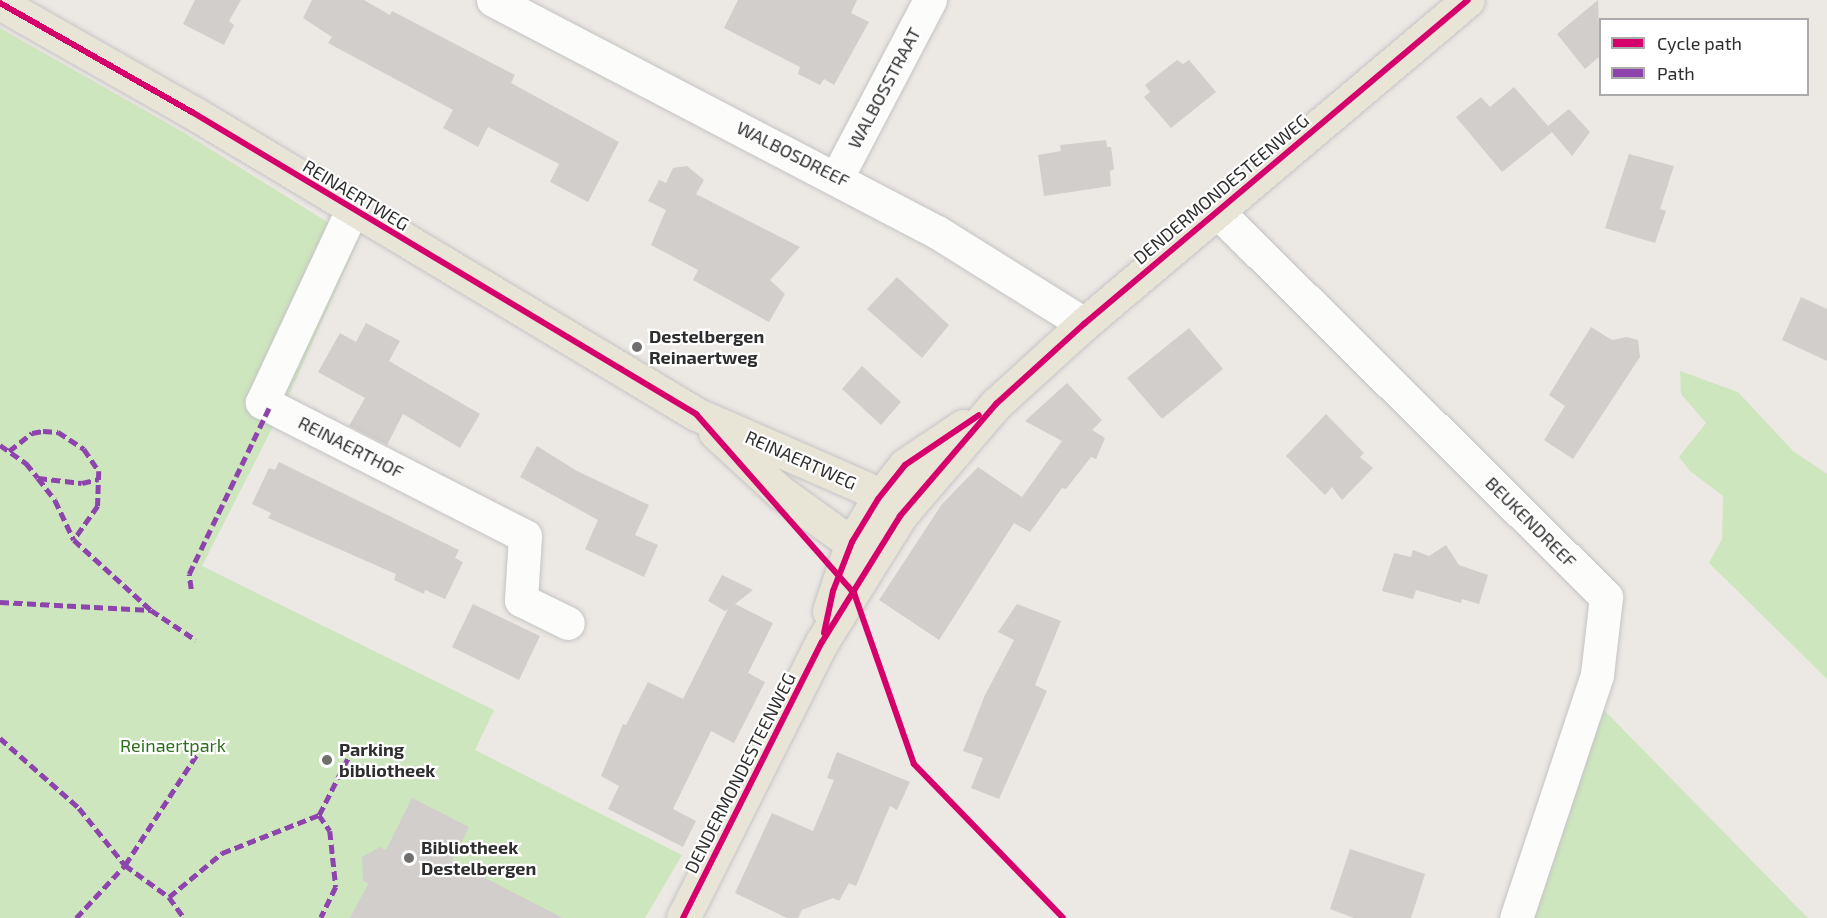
<!DOCTYPE html>
<html>
<head>
<meta charset="utf-8">
<style>
  body { margin:0 }
  #map { position:relative; width:1827px; height:918px; overflow:hidden; background:#ece8e4; font-family:"Exo 2",sans-serif }
  div>[style] { position:absolute }
  [style*='--x'] { left:calc(var(--x)*1px); top:calc(var(--y)*1px); width:calc(var(--w)*1px); rotate:calc(var(--a)*1deg) }
  .green>* { inset:0; background:#cee6be }
  .building>* { inset:0; background:#d1cecb }
  .roads { filter:drop-shadow(0 0 2px #c5c4c5) drop-shadow(0 0 2px #c5c4c5) }
  .minor>* { height:33px; margin:-16.5px; padding:0 16.5px; transform-origin:16.5px; border-radius:16.5px; background:#fcfcfb }
  .major>* { height:33px; margin:-16.5px; padding:0 16.5px; transform-origin:16.5px; border-radius:16.5px; background:#e8e4d6 }
  .quiet>* { height:4.5px; margin-top:-2.25px; transform-origin:0; background:repeating-linear-gradient(90deg,#8e44ad 0 9px,transparent 0 13.5px) }
  .cycleway>* { height:6px; margin:-3px; padding:0 3px; transform-origin:3px; border-radius:3px; background:#d6006c }
  .dots>* { width:16px; height:16px; translate:-50% -50%; box-sizing:border-box; border:3px solid #fff; border-radius:50% }
  span { translate:-50% -50%; white-space:nowrap; text-align:center; line-height:1.15; -webkit-text-stroke:4.5px #fff; paint-order:stroke }
  .street-label { font-size:18px; color:#2e2e2e }
  .poi-label { font-size:18px; color:#2e2e2e; font-weight:700 }
  .left { translate:0 -50%; text-align:left }
  .park-label { font-size:18px; color:#2c6e1b }
  .legend { position:absolute; left:1599px; top:18px; width:210px; height:78px; box-sizing:border-box; background:#fff; border:2px solid #ababab; margin:0; padding:8px 10px; list-style:none; font-size:18px; color:#2e2e2e }
  .legend li { display:flex; align-items:center; gap:12px; height:30px }
  .legend b { width:30px; border:2px solid #ababab }
</style>
</head>
<body>
<div id="map">
  <div class="green">
    <i style="clip-path:polygon(0 28px,183px 132px,358px 241px,288px 397px,202px 566px,494px 710px,475px 750px,682px 855px,645px 918px,0 918px)"></i>
    <i style="clip-path:polygon(1680px 371px,1738px 392px,1793px 451px,1827px 474px,1827px 679px,1709px 563px,1722px 539px,1723px 496px,1690px 471px,1679px 457px,1706px 423px,1681px 394px)"></i>
    <i style="clip-path:polygon(1601px 707px,1808px 918px,1531px 918px)"></i>
  </div>
  <div class="building">
    <i style="clip-path:polygon(195px 0,241px 0,229px 21px,234px 25px,224px 45px,183px 24px)"></i>
    <i style="clip-path:polygon(312px 0,364px 0,390px 15px,392px 11px,515px 75px,511px 83px,619px 142px,588px 202px,550px 182px,559px 164px,488px 127px,478px 147px,443px 128px,453px 110px,328px 43px,332px 37px,303px 18px)"></i>
    <i style="clip-path:polygon(738px 0,857px 0,851px 13px,869px 22px,834px 85px,824px 79px,820px 85px,798px 74px,800px 67px,724px 28px)"></i>
    <i style="clip-path:polygon(1598px 0,1600px 56px,1585px 69px,1557px 34px)"></i>
    <i style="clip-path:polygon(1177px 60px,1183px 64px,1189px 60px,1216px 92px,1171px 128px,1144px 97px,1150px 92px,1145px 85px)"></i>
    <i style="clip-path:polygon(1514px 87px,1548px 126px,1569px 109px,1590px 132px,1572px 156px,1552px 132px,1502px 172px,1456px 117px,1481px 97px,1490px 107px)"></i>
    <i style="clip-path:polygon(1106px 140px,1107px 147px,1111px 147px,1114px 169px,1110px 171px,1111px 186px,1044px 196px,1038px 155px,1061px 151px,1060px 145px)"></i>
    <i style="clip-path:polygon(1629px 154px,1674px 166px,1660px 209px,1666px 211px,1655px 243px,1605px 228px)"></i>
    <i style="clip-path:polygon(687px 166px,704px 180px,696px 194px,800px 247px,770px 280px,785px 294px,769px 322px,693px 280px,698px 270px,651px 245px,666px 210px,648px 201px,659px 180px,666px 183px,673px 168px)"></i>
    <i style="clip-path:polygon(897px 277px,949px 325px,922px 358px,867px 309px)"></i>
    <i style="clip-path:polygon(1801px 297px,1827px 309px,1827px 361px,1782px 340px)"></i>
    <i style="clip-path:polygon(366px 323px,400px 341px,389px 361px,480px 414px,460px 448px,403px 414px,387px 445px,349px 426px,365px 398px,318px 372px,340px 333px,356px 342px)"></i>
    <i style="clip-path:polygon(1591px 327px,1612px 340px,1627px 337px,1638px 340px,1640px 357px,1573px 459px,1544px 440px,1565px 406px,1549px 395px)"></i>
    <i style="clip-path:polygon(1189px 328px,1223px 369px,1162px 419px,1127px 378px)"></i>
    <i style="clip-path:polygon(862px 366px,901px 402px,881px 425px,842px 389px)"></i>
    <i style="clip-path:polygon(1067px 383px,1102px 420px,1092px 430px,1105px 438px,1096px 459px,1091px 457px,1066px 489px,1062px 488px,1030px 532px,1014px 523px,939px 640px,879px 600px,942px 504px,978px 467px,1022px 497px,1062px 441px,1025px 421px)"></i>
    <i style="clip-path:polygon(1326px 414px,1364px 453px,1360px 457px,1373px 468px,1342px 500px,1332px 487px,1325px 495px,1286px 456px)"></i>
    <i style="clip-path:polygon(537px 446px,577px 471px,649px 505px,635px 535px,658px 545px,644px 577px,585px 549px,598px 520px,520px 477px)"></i>
    <i style="clip-path:polygon(279px 462px,459px 550px,455px 558px,463px 562px,445px 599px,425px 590px,424px 594px,394px 580px,396px 574px,268px 518px,271px 513px,252px 504px,269px 468px,275px 470px)"></i>
    <i style="clip-path:polygon(1446px 545px,1459px 565px,1488px 575px,1479px 604px,1462px 599px,1461px 603px,1416px 590px,1413px 599px,1382px 591px,1394px 553px,1411px 557px,1413px 550px,1429px 556px)"></i>
    <i style="clip-path:polygon(722px 575px,753px 590px,735px 604px,773px 623px,748px 673px,765px 682px,734px 743px,711px 731px,673px 809px,696px 821px,683px 847px,608px 809px,619px 786px,601px 776px,623px 724px,626px 725px,648px 682px,683px 699px,728px 609px,725px 611px,708px 601px)"></i>
    <i style="clip-path:polygon(473px 604px,540px 636px,519px 680px,452px 647px)"></i>
    <i style="clip-path:polygon(1017px 604px,1061px 621px,1035px 685px,1047px 691px,999px 799px,971px 788px,983px 758px,963px 751px,985px 695px,1014px 640px,998px 632px)"></i>
    <i style="clip-path:polygon(837px 752px,910px 782px,897px 810px,890px 806px,856px 886px,849px 883px,839px 901px,833px 898px,802px 910px,798px 918px,787px 918px,735px 893px,772px 813px,813px 831px,834px 780px,827px 778px)"></i>
    <i style="clip-path:polygon(412px 798px,469px 827px,452px 861px,563px 918px,350px 918px,368px 884px,363px 880px,362px 857px,380px 847px,386px 850px)"></i>
    <i style="clip-path:polygon(1350px 849px,1425px 874px,1411px 918px,1354px 918px,1330px 909px)"></i>
  </div>
  <div class="roads">
    <div class="minor">
      <i style="--x:493;--y:0;--w:501;--a:27.59"></i>
      <i style="--x:937;--y:232;--w:173;--a:32"></i>
      <i style="--x:837;--y:177;--w:200;--a:-62.3"></i>
      <i style="--x:352;--y:210;--w:212;--a:115.1"></i>
      <i style="--x:262;--y:402;--w:295;--a:27"></i>
      <i style="--x:525;--y:536;--w:64;--a:93.6"></i>
      <i style="--x:521;--y:600;--w:52;--a:26.1"></i>
      <i style="--x:1217;--y:211;--w:548;--a:44.78"></i>
      <i style="--x:1606;--y:597;--w:79;--a:96.6"></i>
      <i style="--x:1597;--y:675;--w:256;--a:108.4"></i>
    </div>
    <div class="major">
      <i style="--x:0;--y:3;--w:221;--a:29.6"></i>
      <i style="--x:192;--y:112;--w:588;--a:30.93"></i>
      <i style="--x:696;--y:414;--w:184;--a:23.6"></i>
      <i style="--x:865;--y:488;--w:45;--a:38.7"></i>
      <i style="--x:715;--y:432;--w:88;--a:42.7"></i>
      <i style="--x:780;--y:492;--w:108;--a:35.6"></i>
      <i style="--x:829;--y:611;--w:73;--a:-71.6"></i>
      <i style="--x:852;--y:542;--w:50;--a:-58.8"></i>
      <i style="--x:878;--y:499;--w:43;--a:-51.5"></i>
      <i style="--x:905;--y:465;--w:70;--a:-33.9"></i>
      <i style="--x:683;--y:918;--w:309;--a:-63.3"></i>
      <i style="--x:822;--y:642;--w:148;--a:-58.2"></i>
      <i style="--x:900;--y:516;--w:148;--a:-49.4"></i>
      <i style="--x:996;--y:404;--w:119;--a:-42.3"></i>
      <i style="--x:1084;--y:324;--w:502;--a:-40.16"></i>
    </div>
  </div>
  <div class="quiet">
    <i style="--x:0;--y:445;--w:32;--a:35"></i>
    <i style="--x:26;--y:463;--w:19;--a:51"></i>
    <i style="--x:38;--y:478;--w:28;--a:52"></i>
    <i style="--x:55;--y:500;--w:44;--a:64.6"></i>
    <i style="--x:74;--y:540;--w:104;--a:42.3"></i>
    <i style="--x:151;--y:610;--w:54;--a:33.7"></i>
    <i style="--x:9;--y:451;--w:29;--a:-38"></i>
    <i style="--x:32;--y:433;--w:11;--a:-10"></i>
    <i style="--x:43;--y:431;--w:15;--a:4"></i>
    <i style="--x:58;--y:432;--w:31;--a:33"></i>
    <i style="--x:84;--y:449;--w:27;--a:56"></i>
    <i style="--x:99;--y:471;--w:35;--a:92"></i>
    <i style="--x:98;--y:506;--w:42;--a:125.2"></i>
    <i style="--x:38;--y:478;--w:44;--a:6.5"></i>
    <i style="--x:82;--y:483;--w:17;--a:-13"></i>
    <i style="--x:191;--y:589;--w:15;--a:-98"></i>
    <i style="--x:189;--y:574;--w:187;--a:-64.3"></i>
    <i style="--x:0;--y:602;--w:151;--a:3"></i>
    <i style="--x:0;--y:738;--w:106;--a:41.5"></i>
    <i style="--x:79;--y:808;--w:73;--a:51.1"></i>
    <i style="--x:125;--y:865;--w:54;--a:36"></i>
    <i style="--x:169;--y:897;--w:26;--a:54"></i>
    <i style="--x:319;--y:815;--w:19;--a:55"></i>
    <i style="--x:330;--y:831;--w:56;--a:83.9"></i>
    <i style="--x:336;--y:887;--w:34;--a:116"></i>
    <i style="--x:169;--y:897;--w:69;--a:-39.7"></i>
    <i style="--x:222;--y:853;--w:104;--a:-21.4"></i>
    <i style="--x:319;--y:815;--w:80;--a:-63.1"></i>
    <i style="--x:76;--y:918;--w:72;--a:-47.2"></i>
    <i style="--x:125;--y:865;--w:147;--a:-57"></i>
  </div>
  <div class="cycleway">
    <i style="--x:0;--y:3;--w:221;--a:29.6"></i>
    <i style="--x:192;--y:112;--w:588;--a:30.93"></i>
    <i style="--x:696;--y:414;--w:239;--a:48.6"></i>
    <i style="--x:854;--y:593;--w:181;--a:70.7"></i>
    <i style="--x:914;--y:764;--w:214;--a:45.9"></i>
    <i style="--x:824;--y:633;--w:43;--a:-77.9"></i>
    <i style="--x:833;--y:591;--w:53;--a:-68.8"></i>
    <i style="--x:852;--y:542;--w:50;--a:-58.8"></i>
    <i style="--x:878;--y:499;--w:43;--a:-51.5"></i>
    <i style="--x:905;--y:465;--w:89;--a:-34"></i>
    <i style="--x:683;--y:918;--w:309;--a:-63.3"></i>
    <i style="--x:822;--y:642;--w:148;--a:-58.2"></i>
    <i style="--x:900;--y:516;--w:148;--a:-49.4"></i>
    <i style="--x:996;--y:404;--w:119;--a:-42.3"></i>
    <i style="--x:1084;--y:324;--w:502;--a:-40.16"></i>
  </div>
  <div class="dots">
    <i style="left:637px;top:347px;background:#706f6e"></i>
    <i style="left:327px;top:760px;background:#706f6e"></i>
    <i style="left:409px;top:858px;background:#706f6e"></i>
  </div>
  <div class="street-label">
    <span style="left:884px;top:88px;rotate:-62deg">WALBOSSTRAAT</span>
    <span style="left:793px;top:154px;rotate:27deg">WALBOSDREEF</span>
    <span style="left:1221px;top:189px;rotate:-40deg">DENDERMONDESTEENWEG</span>
    <span style="left:356px;top:195px;rotate:31deg">REINAERTWEG</span>
    <span style="left:351px;top:447px;rotate:27deg">REINAERTHOF</span>
    <span style="left:801px;top:460px;rotate:24deg">REINAERTWEG</span>
    <span style="left:1531px;top:522px;rotate:45deg">BEUKENDREEF</span>
    <span style="left:740px;top:773px;rotate:-63deg">DENDERMONDESTEENWEG</span>
  </div>
  <div class="poi-label">
    <span class="left" style="left:649px;top:347px">Destelbergen<br>Reinaertweg</span>
    <span class="left" style="left:339px;top:760px">Parking<br>bibliotheek</span>
    <span class="left" style="left:421px;top:858px">Bibliotheek<br>Destelbergen</span>
  </div>
  <div class="park-label">
    <span style="left:173px;top:745px">Reinaertpark</span>
  </div>
  <ul class="legend">
  <li><b style="height:8px;background:#d6006c"></b>Cycle path</li>
  <li><b style="height:8px;background:#8e44ad"></b>Path</li>
  </ul>
</div>
</body>
</html>
